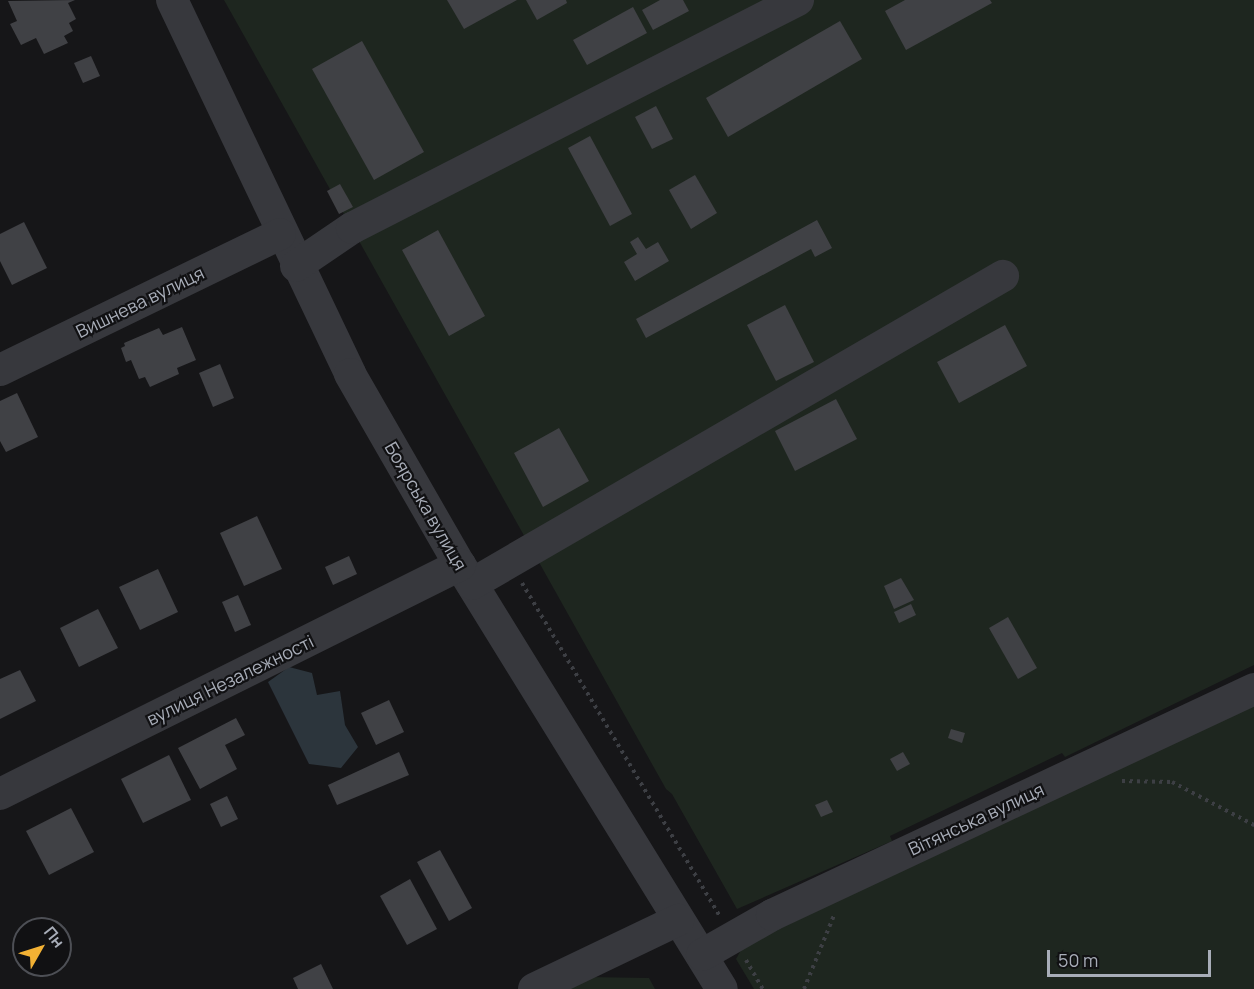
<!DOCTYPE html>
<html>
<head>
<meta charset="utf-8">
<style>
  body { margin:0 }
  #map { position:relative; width:1254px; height:989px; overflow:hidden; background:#161618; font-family:Manrope,sans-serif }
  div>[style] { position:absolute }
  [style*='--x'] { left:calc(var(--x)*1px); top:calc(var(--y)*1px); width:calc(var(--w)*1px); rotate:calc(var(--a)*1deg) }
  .green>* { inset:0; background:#1e261f }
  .water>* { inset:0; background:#2c353c }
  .building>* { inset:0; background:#404145 }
  .path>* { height:4px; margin-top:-2px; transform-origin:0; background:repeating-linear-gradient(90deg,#3d3f44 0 3px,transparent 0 7.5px) }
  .minor>* { height:32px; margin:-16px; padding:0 16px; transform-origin:16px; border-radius:16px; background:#37383d }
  span { translate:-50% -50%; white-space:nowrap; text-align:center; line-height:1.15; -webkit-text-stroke:4.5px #111113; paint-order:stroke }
  .street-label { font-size:18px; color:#a8adb8 }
  .north { position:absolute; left:12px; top:917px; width:60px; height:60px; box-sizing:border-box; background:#111113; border:2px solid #4d4f55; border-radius:50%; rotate:51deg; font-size:16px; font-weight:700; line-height:24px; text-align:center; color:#a8adb8 }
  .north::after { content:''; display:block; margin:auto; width:21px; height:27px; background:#f2b134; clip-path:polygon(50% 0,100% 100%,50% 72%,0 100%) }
  .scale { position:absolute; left:1047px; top:950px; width:164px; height:27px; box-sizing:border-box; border:3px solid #a8adb8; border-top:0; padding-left:8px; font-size:18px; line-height:21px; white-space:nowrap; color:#a8adb8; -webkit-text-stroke:4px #111113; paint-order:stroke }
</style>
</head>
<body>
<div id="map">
  <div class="green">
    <i style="clip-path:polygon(224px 0,1254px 0,1254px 665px,1065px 757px,1062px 753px,890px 836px,892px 841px,737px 909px,672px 794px,666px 789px)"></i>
    <i style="clip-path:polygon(1254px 683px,1254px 989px,754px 989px,736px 959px,762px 912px)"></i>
    <i style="clip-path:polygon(587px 977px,649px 978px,655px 989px,564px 989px)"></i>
  </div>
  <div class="water">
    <i style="clip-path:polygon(289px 667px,312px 673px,317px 695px,340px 691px,345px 725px,358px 747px,341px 768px,309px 764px,268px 682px)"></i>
  </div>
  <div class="building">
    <i style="clip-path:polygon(75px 0,68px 3px,76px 19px,69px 23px,73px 31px,64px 36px,68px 43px,44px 54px,36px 38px,21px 45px,10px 24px,17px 21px,8px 1px)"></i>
    <i style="clip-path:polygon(447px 0,517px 0,464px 29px)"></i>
    <i style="clip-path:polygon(526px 0,566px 0,567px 3px,537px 20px)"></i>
    <i style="clip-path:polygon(660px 0,683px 0,689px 11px,653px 30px,642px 10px)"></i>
    <i style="clip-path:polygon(905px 0,990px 0,992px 3px,906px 50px,885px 11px)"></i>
    <i style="clip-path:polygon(633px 7px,647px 33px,587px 65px,573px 40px)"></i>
    <i style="clip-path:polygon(840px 21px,862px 59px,728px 137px,706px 98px)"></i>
    <i style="clip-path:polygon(362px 41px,424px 152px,374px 180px,312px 69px)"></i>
    <i style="clip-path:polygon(91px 56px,100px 76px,83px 83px,74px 63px)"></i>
    <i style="clip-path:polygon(656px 106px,673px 139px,652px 149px,635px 117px)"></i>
    <i style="clip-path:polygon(590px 136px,632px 214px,610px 226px,568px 148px)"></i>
    <i style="clip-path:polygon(695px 175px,717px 213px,691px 229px,669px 190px)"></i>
    <i style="clip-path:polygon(340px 184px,353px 207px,339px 214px,327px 191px)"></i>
    <i style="clip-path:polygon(817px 220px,832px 248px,815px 257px,811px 249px,646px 338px,636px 319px)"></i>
    <i style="clip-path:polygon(24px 222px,47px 268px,12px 285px,0 261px,0 234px)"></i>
    <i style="clip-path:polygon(438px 230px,485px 316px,449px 336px,402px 250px)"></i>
    <i style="clip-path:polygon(638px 237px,646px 249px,658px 242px,669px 261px,635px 281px,624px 262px,637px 254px,630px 242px)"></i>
    <i style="clip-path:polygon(785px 305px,814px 362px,776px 381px,747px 325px)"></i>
    <i style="clip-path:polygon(1005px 325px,1027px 366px,959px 403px,937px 362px)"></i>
    <i style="clip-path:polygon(182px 327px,196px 360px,177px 368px,179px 374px,150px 387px,145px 377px,139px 379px,131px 360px,126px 362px,121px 348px,125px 346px,124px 343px,159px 328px,163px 335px)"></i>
    <i style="clip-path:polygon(220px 364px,234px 398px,213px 407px,199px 373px)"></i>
    <i style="clip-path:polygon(17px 393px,38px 437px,6px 452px,0 441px,0 401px)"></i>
    <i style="clip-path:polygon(836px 399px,857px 439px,795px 471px,775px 431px)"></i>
    <i style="clip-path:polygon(559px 428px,589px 481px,543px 507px,514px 453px)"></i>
    <i style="clip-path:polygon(257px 516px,282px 569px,244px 586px,220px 533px)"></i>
    <i style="clip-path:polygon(349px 556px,357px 574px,333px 585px,325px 567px)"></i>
    <i style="clip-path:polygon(158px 569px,178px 612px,140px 630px,119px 587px)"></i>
    <i style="clip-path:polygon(901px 578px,914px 600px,894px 609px,884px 586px)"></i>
    <i style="clip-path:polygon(238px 595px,251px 625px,235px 632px,222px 602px)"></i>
    <i style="clip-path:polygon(911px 604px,916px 615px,899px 623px,894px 612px)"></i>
    <i style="clip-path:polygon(98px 609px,118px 648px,79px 667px,60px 628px)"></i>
    <i style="clip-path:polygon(1008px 617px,1037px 668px,1018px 679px,989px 628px)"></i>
    <i style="clip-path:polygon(20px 670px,36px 701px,0 719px,0 679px)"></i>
    <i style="clip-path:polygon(389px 700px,404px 732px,376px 745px,361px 713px)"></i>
    <i style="clip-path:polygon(236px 718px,245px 735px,225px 745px,237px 769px,200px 789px,178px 748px)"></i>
    <i style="clip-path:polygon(951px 729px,965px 733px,962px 743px,948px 738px)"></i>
    <i style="clip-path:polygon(399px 752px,409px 775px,337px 805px,328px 785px)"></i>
    <i style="clip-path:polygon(903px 752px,910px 764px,897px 771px,890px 759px)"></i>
    <i style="clip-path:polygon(169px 755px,191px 800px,143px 823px,121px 779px)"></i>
    <i style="clip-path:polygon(227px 796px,238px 819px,221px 827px,210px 804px)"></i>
    <i style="clip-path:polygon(827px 800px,833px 812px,821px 817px,815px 805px)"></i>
    <i style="clip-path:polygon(71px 808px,94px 852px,49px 875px,26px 831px)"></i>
    <i style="clip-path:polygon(440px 850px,472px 908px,449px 921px,417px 862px)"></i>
    <i style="clip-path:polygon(410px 879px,437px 929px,407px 945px,380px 896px)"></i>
    <i style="clip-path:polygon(321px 964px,333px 989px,298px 989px,293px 978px)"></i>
  </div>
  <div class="path">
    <i style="--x:522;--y:583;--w:386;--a:59.3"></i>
    <i style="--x:1122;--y:781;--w:50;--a:1.1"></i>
    <i style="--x:1172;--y:782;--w:93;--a:27.7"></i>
    <i style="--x:746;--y:960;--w:34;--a:60"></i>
    <i style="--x:804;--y:989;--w:80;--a:-67.9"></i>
  </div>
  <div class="minor">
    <i style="--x:172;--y:0;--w:414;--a:64.5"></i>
    <i style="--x:350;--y:374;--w:220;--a:60.1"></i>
    <i style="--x:460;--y:565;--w:498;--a:58.3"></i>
    <i style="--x:296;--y:266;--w:68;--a:-34.2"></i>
    <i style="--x:352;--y:228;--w:501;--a:-27.08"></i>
    <i style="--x:0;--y:370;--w:311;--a:-25.9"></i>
    <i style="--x:472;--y:584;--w:614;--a:-30.12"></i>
    <i style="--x:0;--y:794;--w:514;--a:-26.47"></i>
    <i style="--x:702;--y:955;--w:81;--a:-29.7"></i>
    <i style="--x:772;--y:915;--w:532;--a:-25.12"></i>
    <i style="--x:534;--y:989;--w:160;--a:-25.6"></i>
  </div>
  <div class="street-label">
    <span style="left:140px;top:302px;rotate:-26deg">Вишнева вулиця</span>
    <span style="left:426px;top:506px;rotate:60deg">Боярська вулиця</span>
    <span style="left:230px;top:680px;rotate:-26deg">вулиця Незалежності</span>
    <span style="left:976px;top:819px;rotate:-25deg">Вітянська вулиця</span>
  </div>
  <div class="north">Пн</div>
  <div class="scale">50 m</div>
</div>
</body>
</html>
